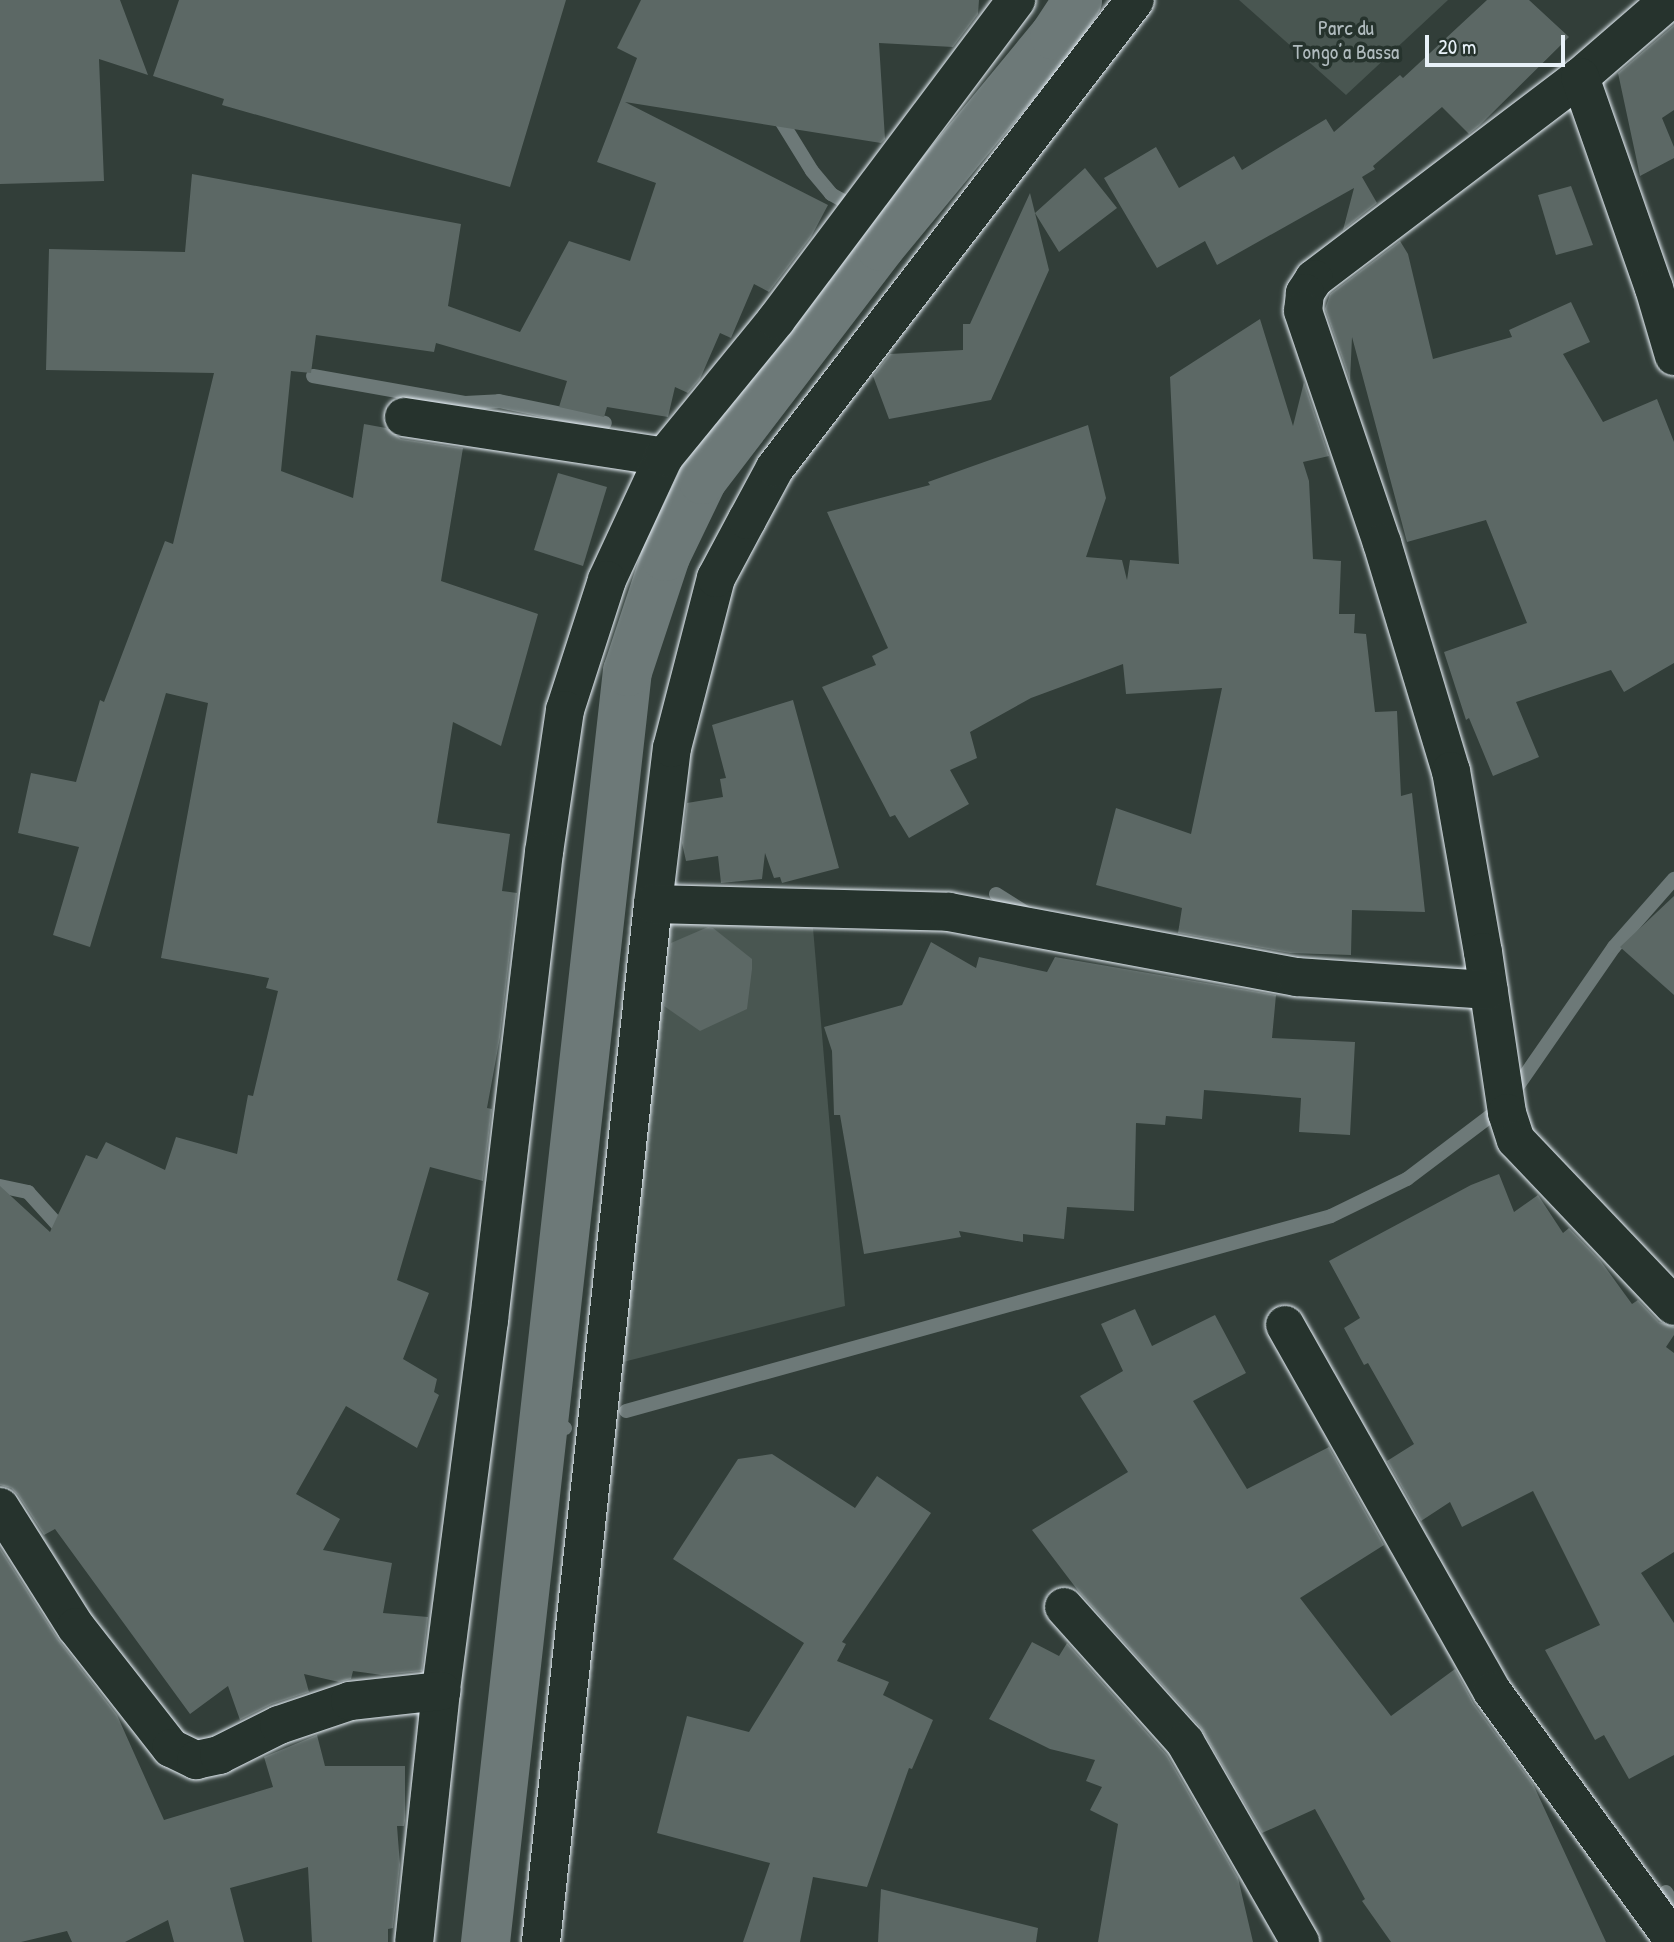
<!DOCTYPE html>
<html>
<head>
<meta charset="utf-8">
<style>
  body { margin:0 }
  #map { position:relative; width:1674px; height:1942px; overflow:hidden; background:#323e39; font-family:"Patrick Hand",sans-serif }
  div>[style] { position:absolute }
  [style*='--x'] { left:calc(var(--x)*1px); top:calc(var(--y)*1px); width:calc(var(--w)*1px); rotate:calc(var(--a)*1deg) }
  .green>* { inset:0; background:#495651 }
  .stream>* { height:14px; margin:-7px; padding:0 7px; transform-origin:7px; border-radius:7px; background:#6d7978 }
  .canal>* { height:49px; margin:-24.5px; padding:0 24.5px; transform-origin:24.5px; border-radius:24.5px; background:#6d7978 }
  .building>* { inset:0; background:#5c6865 }
  .roads { filter:drop-shadow(0 0 2px #e8f1f8) drop-shadow(0 0 2px #e8f1f8) }
  .minor>* { height:38px; margin:-19px; padding:0 19px; transform-origin:19px; border-radius:19px; background:#26332d }
  span { translate:-50% -50%; white-space:nowrap; text-align:center; line-height:1.15; -webkit-text-stroke:7px #26332d; paint-order:stroke }
  .park-label { font-size:21px; color:#b0bbbe }
  .scale { position:absolute; left:1425px; top:35px; width:140px; height:32px; box-sizing:border-box; border:4px solid #e8f1f8; border-top:0; padding-left:9px; font-size:21px; line-height:24px; white-space:nowrap; color:#e8f1f8; -webkit-text-stroke:5px #26332d; paint-order:stroke }
</style>
</head>
<body>
<div id="map">
  <div class="green">
    <i style="clip-path:polygon(1239px 0,1448px 0,1346px 95px)"></i>
    <i style="clip-path:polygon(660px 920px,813px 928px,845px 1306px,619px 1363px)"></i>
  </div>
  <div class="stream">
    <i style="--x:775;--y:111;--w:70;--a:58.3"></i>
    <i style="--x:812;--y:171;--w:30;--a:50"></i>
    <i style="--x:831;--y:194;--w:33;--a:29"></i>
    <i style="--x:860;--y:210;--w:41;--a:60.9"></i>
    <i style="--x:313;--y:376;--w:154;--a:10.1"></i>
    <i style="--x:465;--y:403;--w:34;--a:-3"></i>
    <i style="--x:499;--y:401;--w:108;--a:11.7"></i>
    <i style="--x:996;--y:894;--w:36;--a:32"></i>
    <i style="--x:1517;--y:1087;--w:170;--a:-55.3"></i>
    <i style="--x:1614;--y:947;--w:91;--a:-48.6"></i>
    <i style="--x:0;--y:1186;--w:29;--a:12"></i>
    <i style="--x:28;--y:1192;--w:57;--a:47.9"></i>
    <i style="--x:626;--y:1411;--w:731;--a:-15.46"></i>
    <i style="--x:1331;--y:1216;--w:85;--a:-26"></i>
    <i style="--x:1407;--y:1179;--w:103;--a:-37.1"></i>
    <i style="--x:541;--y:1435;--w:25;--a:-16"></i>
    <i style="--x:1666;--y:1892;--w:16;--a:60"></i>
  </div>
  <div class="canal">
    <i style="--x:485;--y:1942;--w:1279;--a:-83.63"></i>
    <i style="--x:627;--y:671;--w:121;--a:-71.7"></i>
    <i style="--x:665;--y:556;--w:85;--a:-64.3"></i>
    <i style="--x:702;--y:479;--w:293;--a:-52.6"></i>
    <i style="--x:880;--y:246;--w:273;--a:-50.5"></i>
    <i style="--x:1054;--y:35;--w:42;--a:-56.7"></i>
  </div>
  <div class="building">
    <i style="clip-path:polygon(0 0,120px 0,148px 75px,99px 59px,104px 181px,0 184px)"></i>
    <i style="clip-path:polygon(179px 0,566px 0,510px 187px,222px 105px,224px 99px,153px 76px)"></i>
    <i style="clip-path:polygon(641px 0,979px 0,978px 14px,953px 47px,879px 43px,885px 139px,881px 143px,625px 102px,828px 205px,811px 237px,769px 292px,754px 284px,731px 338px,720px 333px,700px 379px,688px 393px,675px 387px,668px 417px,607px 407px,604px 417px,559px 407px,567px 381px,436px 343px,434px 352px,316px 335px,311px 373px,291px 371px,281px 471px,353px 498px,364px 424px,386px 428px,401px 439px,463px 448px,441px 581px,538px 614px,501px 746px,453px 722px,437px 823px,510px 834px,502px 891px,517px 893px,500px 1037px,487px 1108px,492px 1109px,483px 1181px,430px 1167px,397px 1280px,429px 1293px,403px 1359px,437px 1379px,434px 1392px,439px 1395px,417px 1448px,346px 1406px,296px 1494px,340px 1519px,323px 1550px,392px 1563px,383px 1613px,428px 1617px,422px 1671px,382px 1675px,353px 1671px,351px 1679px,339px 1682px,304px 1674px,309px 1692px,272px 1704px,240px 1720px,228px 1686px,190px 1714px,55px 1529px,44px 1535px,18px 1495px,11px 1488px,0 1485px,0 1186px,50px 1232px,86px 1155px,97px 1159px,106px 1142px,165px 1170px,176px 1137px,237px 1154px,248px 1095px,253px 1096px,278px 991px,266px 988px,269px 978px,161px 958px,208px 703px,166px 693px,90px 947px,53px 935px,79px 847px,18px 833px,31px 773px,76px 782px,100px 700px,104px 702px,165px 541px,173px 544px,214px 373px,46px 370px,49px 249px,185px 252px,192px 174px,461px 224px,448px 306px,520px 332px,569px 241px,630px 261px,656px 183px,597px 162px,637px 58px,617px 48px)"></i>
    <i style="clip-path:polygon(1487px 0,1529px 0,1569px 37px,1479px 126px,1469px 134px,1442px 107px,1373px 166px,1375px 169px,1362px 177px,1377px 203px,1343px 230px,1354px 188px,1217px 265px,1205px 241px,1157px 268px,1104px 178px,1156px 147px,1179px 188px,1234px 156px,1242px 170px,1326px 119px,1334px 132px,1400px 75px,1403px 78px)"></i>
    <i style="clip-path:polygon(1674px 25px,1674px 110px,1662px 118px,1674px 147px,1674px 158px,1640px 176px,1618px 73px)"></i>
    <i style="clip-path:polygon(1085px 168px,1117px 208px,1059px 252px,1035px 213px,1049px 270px,991px 400px,889px 419px,873px 376px,890px 354px,963px 350px,963px 324px,970px 324px,1030px 193px,1035px 213px)"></i>
    <i style="clip-path:polygon(1571px 186px,1593px 245px,1556px 255px,1538px 195px)"></i>
    <i style="clip-path:polygon(1400px 241px,1408px 254px,1433px 359px,1512px 337px,1509px 330px,1571px 302px,1590px 342px,1563px 354px,1603px 422px,1657px 399px,1674px 442px,1674px 663px,1624px 692px,1611px 670px,1516px 702px,1539px 757px,1493px 776px,1469px 718px,1466px 720px,1444px 652px,1527px 623px,1486px 520px,1407px 542px,1352px 337px,1350px 381px,1325px 309px,1330px 294px)"></i>
    <i style="clip-path:polygon(1260px 319px,1293px 426px,1304px 382px,1329px 456px,1303px 462px,1309px 481px,1313px 559px,1341px 561px,1339px 614px,1355px 614px,1354px 633px,1366px 634px,1375px 712px,1397px 711px,1401px 796px,1412px 793px,1425px 912px,1352px 910px,1351px 955px,1290px 953px,1178px 933px,1182px 908px,1096px 885px,1116px 808px,1191px 834px,1222px 688px,1126px 694px,1123px 664px,1031px 698px,970px 732px,977px 758px,950px 770px,969px 804px,909px 838px,895px 815px,890px 817px,822px 687px,876px 665px,872px 656px,888px 648px,827px 512px,930px 485px,928px 482px,1088px 425px,1106px 498px,1086px 557px,1122px 560px,1127px 580px,1130px 560px,1179px 564px,1170px 377px)"></i>
    <i style="clip-path:polygon(558px 473px,607px 487px,583px 566px,534px 550px)"></i>
    <i style="clip-path:polygon(793px 700px,839px 868px,782px 883px,780px 877px,774px 878px,765px 853px,762px 879px,721px 883px,718px 856px,686px 861px,682px 843px,687px 803px,723px 797px,720px 779px,726px 778px,712px 725px)"></i>
    <i style="clip-path:polygon(1674px 896px,1674px 995px,1620px 947px)"></i>
    <i style="clip-path:polygon(708px 927px,713px 928px,752px 959px,752px 969px,747px 1009px,700px 1031px,664px 1006px,671px 943px)"></i>
    <i style="clip-path:polygon(931px 942px,976px 968px,979px 957px,1047px 972px,1055px 957px,1276px 995px,1272px 1038px,1355px 1042px,1350px 1135px,1299px 1132px,1301px 1098px,1204px 1090px,1202px 1119px,1166px 1116px,1165px 1125px,1136px 1123px,1134px 1211px,1067px 1207px,1064px 1239px,1023px 1234px,1023px 1242px,959px 1231px,961px 1237px,864px 1254px,840px 1115px,834px 1115px,832px 1051px,824px 1027px,902px 1005px)"></i>
    <i style="clip-path:polygon(1499px 1174px,1514px 1212px,1538px 1195px,1563px 1233px,1569px 1228px,1600px 1260px,1632px 1304px,1638px 1300px,1659px 1322px,1674px 1327px,1674px 1335px,1666px 1347px,1674px 1353px,1674px 1552px,1641px 1573px,1674px 1623px,1674px 1755px,1629px 1779px,1604px 1735px,1595px 1740px,1545px 1650px,1600px 1625px,1533px 1491px,1462px 1527px,1450px 1502px,1421px 1521px,1387px 1461px,1414px 1444px,1368px 1363px,1364px 1365px,1344px 1328px,1360px 1318px,1329px 1261px,1471px 1185px)"></i>
    <i style="clip-path:polygon(1135px 1309px,1152px 1346px,1215px 1315px,1246px 1373px,1193px 1401px,1247px 1489px,1329px 1447px,1384px 1545px,1300px 1598px,1391px 1716px,1455px 1669px,1474px 1704px,1533px 1784px,1606px 1942px,1391px 1942px,1362px 1901px,1365px 1899px,1315px 1809px,1262px 1833px,1201px 1728px,1079px 1592px,1032px 1530px,1128px 1472px,1080px 1396px,1123px 1371px,1101px 1324px)"></i>
    <i style="clip-path:polygon(772px 1454px,855px 1508px,877px 1476px,931px 1513px,842px 1642px,846px 1644px,837px 1661px,889px 1682px,883px 1695px,933px 1720px,912px 1769px,909px 1768px,867px 1887px,813px 1877px,800px 1942px,743px 1942px,770px 1863px,657px 1833px,687px 1716px,749px 1732px,804px 1643px,673px 1559px,738px 1459px)"></i>
    <i style="clip-path:polygon(0 1548px,58px 1639px,117px 1715px,164px 1820px,273px 1787px,264px 1757px,317px 1735px,325px 1766px,405px 1766px,405px 1821px,404px 1826px,397px 1826px,400px 1865px,393px 1928px,388px 1929px,388px 1942px,312px 1942px,308px 1867px,230px 1888px,244px 1942px,174px 1942px,168px 1920px,125px 1942px,72px 1942px,67px 1931px,21px 1942px,0 1942px)"></i>
    <i style="clip-path:polygon(1032px 1642px,1059px 1656px,1067px 1643px,1167px 1755px,1238px 1878px,1253px 1942px,1098px 1942px,1118px 1824px,1090px 1810px,1102px 1787px,1086px 1781px,1095px 1760px,1050px 1749px,989px 1719px)"></i>
    <i style="clip-path:polygon(881px 1889px,1038px 1928px,1036px 1942px,878px 1942px)"></i>
  </div>
  <div class="roads">
    <div class="minor">
      <i style="--x:1669;--y:0;--w:118;--a:139.1"></i>
      <i style="--x:1580;--y:77;--w:334;--a:142.8"></i>
      <i style="--x:1314;--y:279;--w:17;--a:123"></i>
      <i style="--x:1305;--y:293;--w:18;--a:96"></i>
      <i style="--x:1303;--y:311;--w:245;--a:71.2"></i>
      <i style="--x:1382;--y:543;--w:238;--a:73.2"></i>
      <i style="--x:1451;--y:771;--w:184;--a:80"></i>
      <i style="--x:1483;--y:952;--w:163;--a:81.5"></i>
      <i style="--x:1507;--y:1113;--w:28;--a:72"></i>
      <i style="--x:1516;--y:1140;--w:229;--a:46.4"></i>
      <i style="--x:1580;--y:77;--w:224;--a:70.7"></i>
      <i style="--x:1654;--y:288;--w:71;--a:73.6"></i>
      <i style="--x:404;--y:417;--w:263;--a:8.7"></i>
      <i style="--x:664;--y:457;--w:136;--a:114.9"></i>
      <i style="--x:607;--y:580;--w:137;--a:107.9"></i>
      <i style="--x:565;--y:710;--w:144;--a:98.4"></i>
      <i style="--x:544;--y:852;--w:471;--a:96.7"></i>
      <i style="--x:489;--y:1320;--w:374;--a:97.4"></i>
      <i style="--x:441;--y:1691;--w:252;--a:96.1"></i>
      <i style="--x:664;--y:457;--w:177;--a:-50.7"></i>
      <i style="--x:776;--y:320;--w:400;--a:-53.1"></i>
      <i style="--x:653;--y:904;--w:157;--a:-83.1"></i>
      <i style="--x:672;--y:748;--w:176;--a:-75.5"></i>
      <i style="--x:716;--y:578;--w:66;--a:-61.9"></i>
      <i style="--x:747;--y:520;--w:59;--a:-61.7"></i>
      <i style="--x:775;--y:468;--w:590;--a:-52.43"></i>
      <i style="--x:1285;--y:1325;--w:420;--a:60.5"></i>
      <i style="--x:1492;--y:1691;--w:309;--a:53.9"></i>
      <i style="--x:0;--y:1507;--w:142;--a:57.7"></i>
      <i style="--x:76;--y:1627;--w:154;--a:51.9"></i>
      <i style="--x:171;--y:1748;--w:28;--a:26"></i>
      <i style="--x:196;--y:1760;--w:24;--a:-12"></i>
      <i style="--x:219;--y:1755;--w:67;--a:-26.6"></i>
      <i style="--x:279;--y:1725;--w:75;--a:-18.7"></i>
      <i style="--x:350;--y:1701;--w:92;--a:-6.3"></i>
      <i style="--x:1064;--y:1607;--w:181;--a:48.1"></i>
      <i style="--x:1185;--y:1742;--w:231;--a:60.1"></i>
      <i style="--x:541;--y:1942;--w:1044;--a:-83.84"></i>
      <i style="--x:653;--y:904;--w:296;--a:1.5"></i>
      <i style="--x:949;--y:912;--w:354;--a:10.6"></i>
      <i style="--x:1297;--y:977;--w:192;--a:3.9"></i>
    </div>
  </div>
  <div class="park-label">
    <span style="left:1346px;top:40px">Parc du<br>Tongo’a Bassa</span>
  </div>
  <div class="scale">20 m</div>
</div>
</body>
</html>
